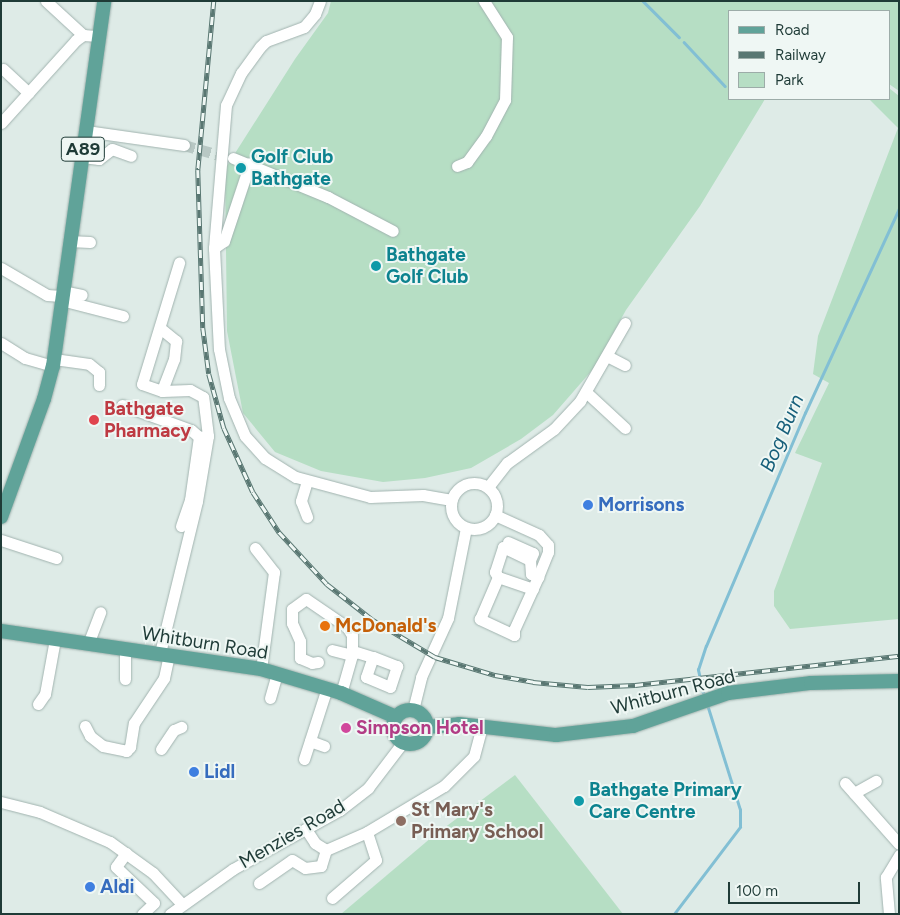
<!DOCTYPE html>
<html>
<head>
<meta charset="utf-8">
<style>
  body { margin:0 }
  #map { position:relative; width:900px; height:915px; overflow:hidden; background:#deebe7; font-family:Figtree,sans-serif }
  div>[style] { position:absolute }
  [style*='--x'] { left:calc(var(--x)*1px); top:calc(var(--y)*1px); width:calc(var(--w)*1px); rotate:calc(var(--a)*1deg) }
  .green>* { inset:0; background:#b6dec4 }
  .stream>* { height:2.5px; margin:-1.25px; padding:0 1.25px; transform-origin:1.25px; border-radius:1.25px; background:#82bfd4 }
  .minor-tunnel>* { height:11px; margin-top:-5.5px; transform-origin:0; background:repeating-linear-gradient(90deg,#b8c8c4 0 11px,transparent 0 16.5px) }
  .roads { filter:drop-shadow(0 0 1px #a1b3af) drop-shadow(0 0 1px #a1b3af) }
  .minor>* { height:11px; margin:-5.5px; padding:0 5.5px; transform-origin:5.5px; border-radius:5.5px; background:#fff }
  .minor>.ring { margin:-5.5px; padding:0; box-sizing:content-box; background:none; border:11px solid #fff; border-radius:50% }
  .major>* { height:14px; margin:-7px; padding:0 7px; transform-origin:7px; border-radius:7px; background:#60a399 }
  .major>.ring { margin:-7px; padding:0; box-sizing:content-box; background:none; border:14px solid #60a399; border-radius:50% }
  .rail>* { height:4.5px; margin-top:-2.25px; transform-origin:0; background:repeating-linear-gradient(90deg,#eff7f4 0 8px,#597772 0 16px); box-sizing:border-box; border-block:1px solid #597772 }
  .dots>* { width:14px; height:14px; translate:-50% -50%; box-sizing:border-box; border:2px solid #eff7f4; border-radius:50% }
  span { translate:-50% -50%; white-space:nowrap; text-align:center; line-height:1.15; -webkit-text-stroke:4px #eff7f4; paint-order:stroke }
  .shield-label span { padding:1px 4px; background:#eff7f4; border:1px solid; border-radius:4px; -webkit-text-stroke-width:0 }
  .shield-label { font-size:18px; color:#1f3b37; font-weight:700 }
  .culture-label { font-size:19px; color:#0d838f; font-weight:700 }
  .left { translate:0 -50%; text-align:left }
  .health-label { font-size:19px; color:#be3a42; font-weight:700 }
  .shop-label { font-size:19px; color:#366cbe; font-weight:700 }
  .food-label { font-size:19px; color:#c56008; font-weight:700 }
  .street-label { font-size:19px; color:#1f3b37 }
  .hotel-label { font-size:19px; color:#b23c85; font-weight:700 }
  .education-label { font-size:19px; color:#785e54; font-weight:700 }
  .water-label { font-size:20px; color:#165f7a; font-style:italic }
  .frame { position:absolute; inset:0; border:2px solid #1f3b37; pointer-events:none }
  .legend { position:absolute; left:728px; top:10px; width:162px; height:90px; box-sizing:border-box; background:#eff7f4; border:1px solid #9caca8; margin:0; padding:6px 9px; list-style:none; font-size:15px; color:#1f3b37 }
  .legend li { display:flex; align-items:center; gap:10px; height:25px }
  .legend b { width:25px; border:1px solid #9caca8 }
  .scale { position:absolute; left:728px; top:882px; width:132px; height:22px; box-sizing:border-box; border:2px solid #1f3b37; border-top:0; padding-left:6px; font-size:15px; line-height:18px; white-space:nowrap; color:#1f3b37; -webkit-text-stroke:4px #eff7f4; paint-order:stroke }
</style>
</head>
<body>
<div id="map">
  <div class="green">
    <i style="clip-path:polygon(331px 1px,899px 1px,899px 91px,889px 84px,889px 11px,729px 11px,729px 99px,765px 99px,700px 206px,626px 310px,594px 368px,553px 415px,521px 439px,471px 468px,425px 478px,383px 482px,321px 471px,275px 452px,243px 413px,227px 331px,225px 169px,295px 59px,328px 13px)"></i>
    <i style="clip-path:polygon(889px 88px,899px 96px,899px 619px,790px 629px,774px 606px,774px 591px,822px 463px,795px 453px,829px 383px,813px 374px,818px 336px,898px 128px,869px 99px,889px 99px)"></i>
    <i style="clip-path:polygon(515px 775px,623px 914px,341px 914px,432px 837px)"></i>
  </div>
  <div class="stream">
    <i style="--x:643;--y:1;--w:51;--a:45"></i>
    <i style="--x:684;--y:42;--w:60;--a:47"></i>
    <i style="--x:704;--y:698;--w:29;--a:-102"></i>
    <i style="--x:698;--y:670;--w:25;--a:-72"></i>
    <i style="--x:706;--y:646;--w:253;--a:-67"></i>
    <i style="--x:805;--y:413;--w:225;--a:-65.3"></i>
    <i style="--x:674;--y:914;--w:109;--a:-52.8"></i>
    <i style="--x:740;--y:827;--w:17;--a:-90"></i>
    <i style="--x:740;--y:810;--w:110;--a:-107.4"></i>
  </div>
  <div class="minor-tunnel">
    <i style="--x:184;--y:145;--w:48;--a:15.8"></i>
  </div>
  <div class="roads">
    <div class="minor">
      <i style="--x:46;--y:1;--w:50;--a:42.6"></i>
      <i style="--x:320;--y:1;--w:14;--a:111"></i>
      <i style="--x:315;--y:14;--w:17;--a:130"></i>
      <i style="--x:304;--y:27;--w:40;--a:159.8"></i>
      <i style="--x:266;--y:41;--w:8;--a:135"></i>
      <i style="--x:260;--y:47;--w:32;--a:126"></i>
      <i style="--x:241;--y:73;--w:35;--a:115"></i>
      <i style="--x:226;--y:105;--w:144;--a:94.8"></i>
      <i style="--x:214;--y:248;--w:101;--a:87.2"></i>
      <i style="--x:219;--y:349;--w:50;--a:78.5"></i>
      <i style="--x:229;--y:398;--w:41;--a:67.2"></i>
      <i style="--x:245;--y:436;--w:30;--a:48"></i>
      <i style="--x:265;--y:458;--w:36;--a:32"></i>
      <i style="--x:296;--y:477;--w:77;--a:15.1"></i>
      <i style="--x:370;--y:497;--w:53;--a:-2.2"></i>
      <i style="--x:423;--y:495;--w:29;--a:10"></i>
      <i style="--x:3;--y:69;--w:35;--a:43"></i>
      <i style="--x:1;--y:123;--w:112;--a:-47.9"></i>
      <i style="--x:76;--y:40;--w:9;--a:-36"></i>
      <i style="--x:83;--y:35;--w:16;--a:4"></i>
      <i style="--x:86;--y:131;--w:99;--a:8.1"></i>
      <i style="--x:82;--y:157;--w:17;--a:7"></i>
      <i style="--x:99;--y:159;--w:16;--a:-38"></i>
      <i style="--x:112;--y:149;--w:20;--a:20"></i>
      <i style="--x:233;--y:158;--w:103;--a:22.3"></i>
      <i style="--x:328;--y:197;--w:73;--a:27.6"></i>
      <i style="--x:457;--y:166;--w:11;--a:-22"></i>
      <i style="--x:467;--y:162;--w:32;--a:-54"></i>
      <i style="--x:486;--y:136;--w:41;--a:-62.2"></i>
      <i style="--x:505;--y:100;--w:63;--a:-88.2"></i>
      <i style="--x:507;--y:37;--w:43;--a:-122.6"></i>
      <i style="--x:69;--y:241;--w:21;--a:3"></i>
      <i style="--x:214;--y:248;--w:12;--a:-35"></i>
      <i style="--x:224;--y:241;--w:82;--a:-71.6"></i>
      <i style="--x:1;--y:268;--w:53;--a:30.4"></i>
      <i style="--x:47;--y:295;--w:14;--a:4"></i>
      <i style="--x:62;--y:291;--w:20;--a:11"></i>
      <i style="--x:61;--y:300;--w:64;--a:14.5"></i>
      <i style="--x:160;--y:328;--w:21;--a:39"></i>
      <i style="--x:176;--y:341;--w:18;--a:96"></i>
      <i style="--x:174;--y:359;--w:34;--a:111"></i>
      <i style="--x:1;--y:343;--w:28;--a:32"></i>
      <i style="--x:25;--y:358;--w:29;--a:16"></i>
      <i style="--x:607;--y:356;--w:20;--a:27"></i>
      <i style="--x:54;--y:359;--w:35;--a:8"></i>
      <i style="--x:89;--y:364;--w:13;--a:39"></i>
      <i style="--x:99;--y:372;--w:13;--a:90"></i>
      <i style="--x:586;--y:392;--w:53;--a:42.7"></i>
      <i style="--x:122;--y:405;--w:73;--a:19.9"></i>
      <i style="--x:191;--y:430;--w:11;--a:41"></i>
      <i style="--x:307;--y:481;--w:21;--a:107"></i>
      <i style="--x:301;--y:501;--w:17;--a:69"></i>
      <i class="ring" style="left:451px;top:483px;width:35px;height:35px"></i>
      <i style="--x:488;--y:487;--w:31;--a:-52"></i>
      <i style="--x:507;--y:463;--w:58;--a:-35.9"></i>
      <i style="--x:554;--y:429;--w:38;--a:-47"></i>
      <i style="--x:580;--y:401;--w:90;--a:-60"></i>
      <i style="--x:495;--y:515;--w:48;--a:24.4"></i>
      <i style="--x:539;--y:535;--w:13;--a:48"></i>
      <i style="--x:548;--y:545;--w:7;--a:90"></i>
      <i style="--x:548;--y:552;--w:27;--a:112"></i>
      <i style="--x:538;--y:577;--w:58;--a:114.4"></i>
      <i style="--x:514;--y:630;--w:5;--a:90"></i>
      <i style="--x:514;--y:635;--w:38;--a:-155"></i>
      <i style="--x:480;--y:619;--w:46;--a:-66.8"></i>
      <i style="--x:498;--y:577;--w:6;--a:-121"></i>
      <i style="--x:495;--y:572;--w:26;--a:-72"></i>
      <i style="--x:503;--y:547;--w:30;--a:26"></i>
      <i style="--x:530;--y:560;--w:14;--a:86"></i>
      <i style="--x:531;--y:574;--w:8;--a:23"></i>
      <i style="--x:181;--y:526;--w:28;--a:-71"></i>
      <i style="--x:190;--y:500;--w:64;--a:-81.9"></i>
      <i style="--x:199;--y:437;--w:9;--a:-6"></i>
      <i style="--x:1;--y:540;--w:58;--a:18.1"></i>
      <i style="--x:508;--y:542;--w:27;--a:24"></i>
      <i style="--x:533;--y:553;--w:8;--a:113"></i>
      <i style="--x:255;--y:548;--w:31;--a:52"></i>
      <i style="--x:274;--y:572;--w:98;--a:97.6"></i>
      <i style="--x:498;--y:577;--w:37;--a:19"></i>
      <i style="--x:88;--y:644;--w:34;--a:-69"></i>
      <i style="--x:125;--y:649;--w:30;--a:90"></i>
      <i style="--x:332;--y:650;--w:21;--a:14"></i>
      <i style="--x:352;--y:655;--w:40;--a:106"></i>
      <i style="--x:353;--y:651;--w:21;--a:17"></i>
      <i style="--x:373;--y:657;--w:26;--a:21"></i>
      <i style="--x:397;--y:666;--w:22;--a:108"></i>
      <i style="--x:390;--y:687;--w:26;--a:-157"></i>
      <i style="--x:366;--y:677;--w:21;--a:-71"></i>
      <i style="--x:160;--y:653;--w:156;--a:-76.3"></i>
      <i style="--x:197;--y:501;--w:66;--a:-80.4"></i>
      <i style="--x:208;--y:436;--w:39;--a:-97"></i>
      <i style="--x:203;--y:397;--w:15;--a:-152"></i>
      <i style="--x:190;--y:390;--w:28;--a:178"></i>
      <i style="--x:162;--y:391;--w:21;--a:-161"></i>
      <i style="--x:142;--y:384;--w:127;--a:-73"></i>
      <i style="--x:318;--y:662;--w:6;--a:171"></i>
      <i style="--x:312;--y:663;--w:13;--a:-157"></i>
      <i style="--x:300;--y:658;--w:17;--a:-90"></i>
      <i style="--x:300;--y:641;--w:20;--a:-114"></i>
      <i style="--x:292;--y:623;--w:14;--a:-90"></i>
      <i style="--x:292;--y:609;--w:17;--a:-36"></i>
      <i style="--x:306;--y:599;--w:50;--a:34.3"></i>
      <i style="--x:347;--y:627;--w:9;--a:58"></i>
      <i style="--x:352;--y:635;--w:20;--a:90"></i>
      <i style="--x:270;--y:698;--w:25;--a:-74"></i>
      <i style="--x:38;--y:704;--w:12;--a:-55"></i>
      <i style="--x:45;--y:694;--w:56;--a:-79.7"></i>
      <i style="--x:413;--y:710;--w:34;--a:-76"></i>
      <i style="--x:421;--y:677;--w:65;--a:-65.4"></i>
      <i style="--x:448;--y:618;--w:92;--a:-78.7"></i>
      <i style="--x:85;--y:726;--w:11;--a:63"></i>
      <i style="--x:90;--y:736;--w:16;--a:38"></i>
      <i style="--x:103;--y:746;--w:24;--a:12"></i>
      <i style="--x:126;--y:751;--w:6;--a:-45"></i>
      <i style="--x:130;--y:747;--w:24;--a:-81"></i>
      <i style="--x:134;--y:723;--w:54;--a:-56.3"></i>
      <i style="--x:164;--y:678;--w:24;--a:-78"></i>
      <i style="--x:310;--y:741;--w:15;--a:20"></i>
      <i style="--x:161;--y:749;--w:23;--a:-56"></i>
      <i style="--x:174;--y:730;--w:8;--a:-23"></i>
      <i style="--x:304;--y:759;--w:75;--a:-72.1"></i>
      <i style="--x:845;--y:783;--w:81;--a:48.5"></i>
      <i style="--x:854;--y:793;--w:25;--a:-29"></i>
      <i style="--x:1;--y:802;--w:40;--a:14.4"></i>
      <i style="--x:40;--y:812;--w:76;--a:23.2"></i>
      <i style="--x:110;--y:842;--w:53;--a:35.8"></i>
      <i style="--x:153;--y:873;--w:41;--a:47"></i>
      <i style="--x:326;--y:850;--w:45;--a:-23.7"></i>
      <i style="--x:126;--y:853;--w:17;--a:126"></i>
      <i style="--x:116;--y:867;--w:52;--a:43.5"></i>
      <i style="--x:154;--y:903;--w:16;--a:137"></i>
      <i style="--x:259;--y:883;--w:40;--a:-34.9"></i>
      <i style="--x:292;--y:860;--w:15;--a:32"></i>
      <i style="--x:305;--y:868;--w:16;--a:-7"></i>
      <i style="--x:321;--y:866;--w:17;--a:-73"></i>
      <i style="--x:326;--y:850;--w:13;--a:-148"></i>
      <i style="--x:315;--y:843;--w:17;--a:-123"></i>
      <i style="--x:332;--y:898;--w:58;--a:-40.8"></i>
      <i style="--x:376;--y:860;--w:29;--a:-108"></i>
      <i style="--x:367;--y:832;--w:90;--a:-30.9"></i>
      <i style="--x:444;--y:786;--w:42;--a:-45"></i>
      <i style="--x:474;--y:756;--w:30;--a:-75"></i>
      <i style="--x:170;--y:914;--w:77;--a:-35.5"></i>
      <i style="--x:233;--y:869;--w:122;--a:-28.9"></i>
      <i style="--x:340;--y:810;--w:36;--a:-38"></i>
      <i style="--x:368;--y:788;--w:58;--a:-52.7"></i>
      <i style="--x:889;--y:914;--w:37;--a:-95"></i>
      <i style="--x:886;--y:877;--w:26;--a:-59"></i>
    </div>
    <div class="major">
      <i style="--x:1;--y:517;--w:126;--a:-70"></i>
      <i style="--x:44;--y:399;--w:34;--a:-75"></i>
      <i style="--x:53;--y:366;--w:369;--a:-82"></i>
      <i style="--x:1;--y:631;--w:263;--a:8.3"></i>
      <i style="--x:261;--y:669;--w:84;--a:16.7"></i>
      <i style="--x:341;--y:693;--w:60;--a:23.6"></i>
      <i class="ring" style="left:393px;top:710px;width:20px;height:20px"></i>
      <i style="--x:427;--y:727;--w:32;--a:-5"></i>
      <i style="--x:459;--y:724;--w:98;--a:6.5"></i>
      <i style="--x:556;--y:735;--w:78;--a:-6.7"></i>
      <i style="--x:633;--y:726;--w:101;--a:-19.2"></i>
      <i style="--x:728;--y:693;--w:84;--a:-6.9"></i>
      <i style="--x:811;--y:683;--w:88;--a:-1.3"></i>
    </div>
  </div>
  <div class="rail">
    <i style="--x:214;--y:1;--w:170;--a:95.4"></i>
    <i style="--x:198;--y:170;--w:158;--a:88.2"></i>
    <i style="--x:203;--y:328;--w:46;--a:82.6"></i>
    <i style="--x:209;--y:374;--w:56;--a:74.5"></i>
    <i style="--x:224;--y:428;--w:70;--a:65.6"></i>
    <i style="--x:253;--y:492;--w:48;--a:57"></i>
    <i style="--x:279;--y:532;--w:71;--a:47.3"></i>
    <i style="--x:327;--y:584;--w:58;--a:38"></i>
    <i style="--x:373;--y:620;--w:72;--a:30.8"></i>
    <i style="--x:435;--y:657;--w:63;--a:16.7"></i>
    <i style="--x:495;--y:675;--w:39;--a:10"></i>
    <i style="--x:533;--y:682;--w:55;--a:5.2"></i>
    <i style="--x:588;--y:687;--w:47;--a:-2.4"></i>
    <i style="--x:635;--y:685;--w:266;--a:-6.3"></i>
  </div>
  <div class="dots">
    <i style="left:241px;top:168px;background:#0f9aa8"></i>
    <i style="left:376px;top:266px;background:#0f9aa8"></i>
    <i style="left:94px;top:420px;background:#e0444e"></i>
    <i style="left:588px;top:505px;background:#3f7fe0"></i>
    <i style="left:325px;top:626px;background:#e8710a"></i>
    <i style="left:346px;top:728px;background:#d1479c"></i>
    <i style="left:194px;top:772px;background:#3f7fe0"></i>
    <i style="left:579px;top:801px;background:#0f9aa8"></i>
    <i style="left:401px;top:821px;background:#8d6e63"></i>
    <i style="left:90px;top:887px;background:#3f7fe0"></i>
  </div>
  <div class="shield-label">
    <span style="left:83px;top:149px">A89</span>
  </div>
  <div class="culture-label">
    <span class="left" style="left:251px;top:168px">Golf Club<br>Bathgate</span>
    <span class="left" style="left:386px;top:266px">Bathgate<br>Golf Club</span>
    <span class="left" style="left:589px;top:801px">Bathgate Primary<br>Care Centre</span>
  </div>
  <div class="health-label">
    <span class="left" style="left:104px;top:420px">Bathgate<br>Pharmacy</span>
  </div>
  <div class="shop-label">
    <span class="left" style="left:598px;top:505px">Morrisons</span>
    <span class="left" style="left:204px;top:772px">Lidl</span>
    <span class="left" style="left:100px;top:887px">Aldi</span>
  </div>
  <div class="food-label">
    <span class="left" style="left:335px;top:626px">McDonald's</span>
  </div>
  <div class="street-label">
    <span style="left:205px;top:643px;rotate:9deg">Whitburn Road</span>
    <span style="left:673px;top:692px;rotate:-15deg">Whitburn Road</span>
    <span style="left:292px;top:834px;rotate:-30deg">Menzies Road</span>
  </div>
  <div class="hotel-label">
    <span class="left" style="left:356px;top:728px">Simpson Hotel</span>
  </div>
  <div class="education-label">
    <span class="left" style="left:411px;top:821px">St Mary's<br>Primary School</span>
  </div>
  <div class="water-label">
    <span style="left:782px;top:433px;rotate:-67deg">Bog Burn</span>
  </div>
  <div class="frame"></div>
  <ul class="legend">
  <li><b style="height:6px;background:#60a399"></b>Road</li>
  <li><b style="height:6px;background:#597772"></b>Railway</li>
  <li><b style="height:14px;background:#b6dec4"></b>Park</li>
  </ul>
  <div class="scale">100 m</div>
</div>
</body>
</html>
